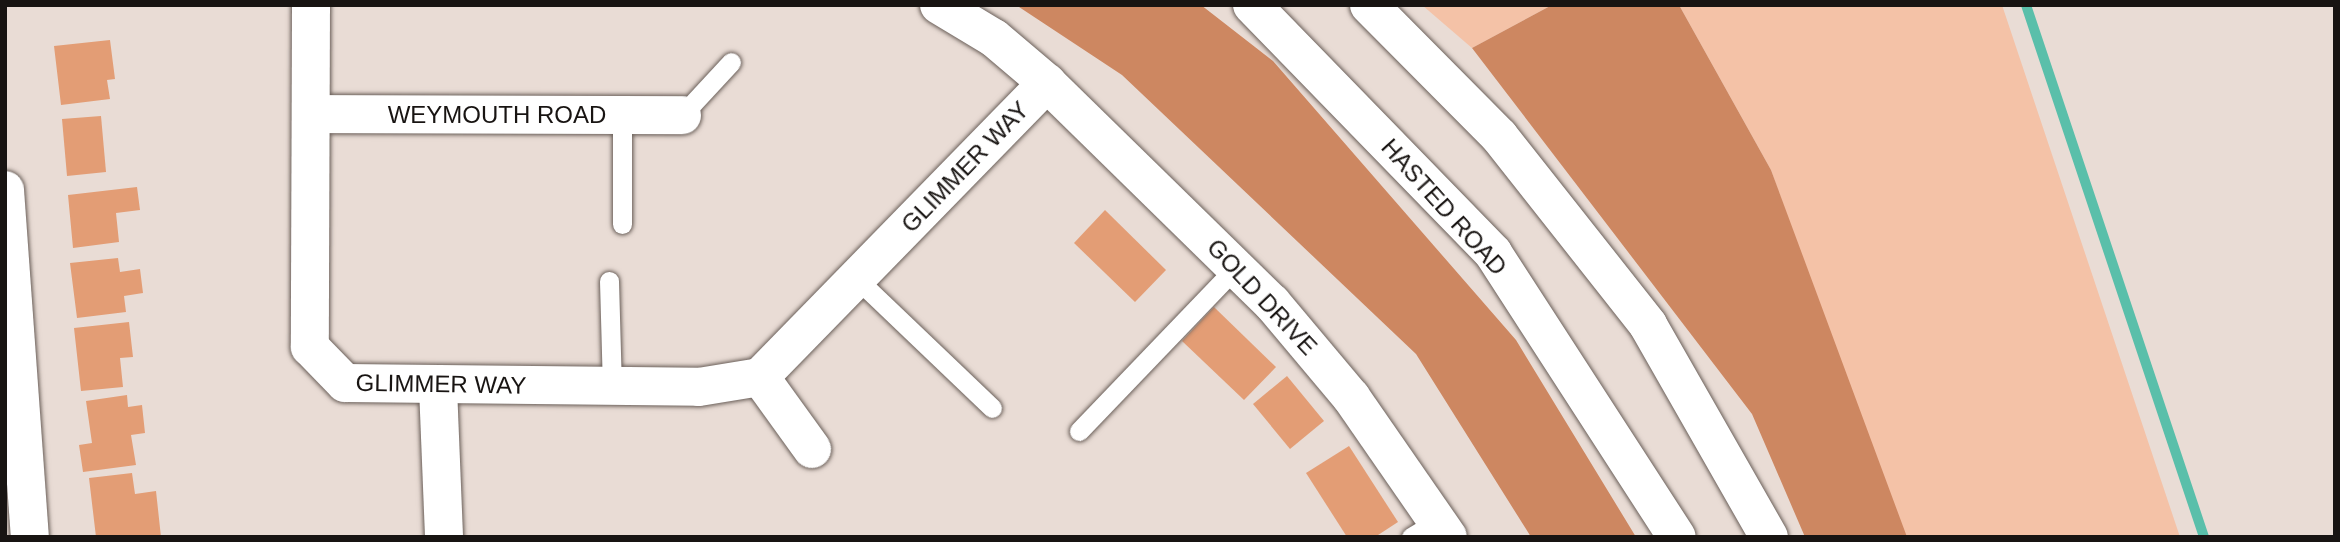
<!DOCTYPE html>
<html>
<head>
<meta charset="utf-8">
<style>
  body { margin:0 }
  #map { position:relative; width:2340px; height:542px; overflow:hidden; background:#e9dcd5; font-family:Arial,sans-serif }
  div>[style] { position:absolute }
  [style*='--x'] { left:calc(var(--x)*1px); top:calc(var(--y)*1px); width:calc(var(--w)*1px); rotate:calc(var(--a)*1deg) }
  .green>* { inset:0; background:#f4c2a7 }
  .forest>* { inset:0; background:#cd8761 }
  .stream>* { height:10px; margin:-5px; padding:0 5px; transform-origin:5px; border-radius:5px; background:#5abfaa }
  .building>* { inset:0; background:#e39d75 }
  .roads { filter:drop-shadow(0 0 2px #6a5f59) drop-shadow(0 0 2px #6a5f59) }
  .lane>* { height:19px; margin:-9.5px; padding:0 9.5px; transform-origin:9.5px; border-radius:9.5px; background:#fff }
  .street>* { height:38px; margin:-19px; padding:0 19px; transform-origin:19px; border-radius:19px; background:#fff }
  .primary>* { height:38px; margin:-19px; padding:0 19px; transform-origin:19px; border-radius:19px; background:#fff }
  span { translate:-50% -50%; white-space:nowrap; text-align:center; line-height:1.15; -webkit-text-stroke:7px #fff; paint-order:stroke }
  .street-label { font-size:24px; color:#181412 }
  .frame { position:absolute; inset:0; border:7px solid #181412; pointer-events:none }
</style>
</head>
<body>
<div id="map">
  <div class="green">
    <i style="clip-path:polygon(1422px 5px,1552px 5px,1472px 48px)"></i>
    <i style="clip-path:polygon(1679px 5px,2002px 5px,2180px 537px,1901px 537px,1771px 170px)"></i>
  </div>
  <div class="forest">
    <i style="clip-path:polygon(1016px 5px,1201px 5px,1273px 61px,1516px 340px,1636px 537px,1531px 537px,1416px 354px,1122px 75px)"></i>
    <i style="clip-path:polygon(1552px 5px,1679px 5px,1771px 170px,1907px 537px,1805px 537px,1752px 414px,1472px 48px)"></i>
  </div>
  <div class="stream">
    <i style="--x:2026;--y:5;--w:561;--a:71.5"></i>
  </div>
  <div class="building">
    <i style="clip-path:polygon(110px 40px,115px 79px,107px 80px,110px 99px,61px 105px,54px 46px)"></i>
    <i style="clip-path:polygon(101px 116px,106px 172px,67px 176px,62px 119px)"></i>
    <i style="clip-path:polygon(137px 187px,140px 210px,116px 213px,119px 242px,73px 248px,68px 195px)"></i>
    <i style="clip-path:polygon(1105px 210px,1166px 270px,1135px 302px,1074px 243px)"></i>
    <i style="clip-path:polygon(118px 258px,120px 272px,140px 269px,143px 293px,124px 296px,126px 312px,77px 318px,70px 263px)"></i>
    <i style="clip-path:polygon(1214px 307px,1276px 367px,1244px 400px,1182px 341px)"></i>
    <i style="clip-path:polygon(129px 322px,133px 357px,120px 358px,123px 387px,81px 391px,74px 328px)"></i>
    <i style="clip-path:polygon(1287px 376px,1324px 421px,1290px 449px,1253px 404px)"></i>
    <i style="clip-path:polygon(127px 395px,128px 407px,142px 405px,145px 433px,131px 435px,136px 465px,83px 472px,79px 445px,92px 443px,86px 401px)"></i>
    <i style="clip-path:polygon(1349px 446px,1398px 522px,1375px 537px,1347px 537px,1306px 473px)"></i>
    <i style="clip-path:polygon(132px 473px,135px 494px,156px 491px,161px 537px,96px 537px,89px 478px)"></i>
  </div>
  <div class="roads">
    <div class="lane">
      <i style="--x:682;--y:115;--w:72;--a:-47.2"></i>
      <i style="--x:622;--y:116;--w:108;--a:90"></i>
      <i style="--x:856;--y:278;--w:188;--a:43.7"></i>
      <i style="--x:609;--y:281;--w:106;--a:88.4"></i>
      <i style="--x:1079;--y:431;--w:227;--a:-46.2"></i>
      <i style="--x:1411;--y:537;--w:31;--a:-31"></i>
    </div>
    <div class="street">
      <i style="--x:311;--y:5;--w:342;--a:90.2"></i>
      <i style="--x:310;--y:347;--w:50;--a:45.8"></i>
      <i style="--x:345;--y:383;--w:354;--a:0.6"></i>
      <i style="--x:699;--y:387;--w:62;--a:-9.3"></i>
      <i style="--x:939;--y:5;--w:64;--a:31"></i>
      <i style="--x:994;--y:38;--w:70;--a:40.3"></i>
      <i style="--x:1047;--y:83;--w:315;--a:44.4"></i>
      <i style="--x:1272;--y:303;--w:123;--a:50"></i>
      <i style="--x:1351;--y:397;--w:170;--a:55.3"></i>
      <i style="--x:312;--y:114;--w:370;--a:0.2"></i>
      <i style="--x:5;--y:190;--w:348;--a:85.9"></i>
      <i style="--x:438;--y:387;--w:150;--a:87.7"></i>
      <i style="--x:812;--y:449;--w:89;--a:-125.8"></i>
      <i style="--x:760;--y:377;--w:411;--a:-45.7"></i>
    </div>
    <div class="primary">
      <i style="--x:1252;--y:5;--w:346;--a:45.8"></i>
      <i style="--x:1493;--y:253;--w:338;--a:57.1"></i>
      <i style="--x:1369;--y:5;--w:185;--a:45.2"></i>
      <i style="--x:1499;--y:136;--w:241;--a:51.7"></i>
      <i style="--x:1648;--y:325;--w:244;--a:60.3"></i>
    </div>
  </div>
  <div class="street-label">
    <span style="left:497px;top:115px">WEYMOUTH ROAD</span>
    <span style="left:965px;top:167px;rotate:-46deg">GLIMMER WAY</span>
    <span style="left:1444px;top:207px;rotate:48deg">HASTED ROAD</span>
    <span style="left:1262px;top:297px;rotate:47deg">GOLD DRIVE</span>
    <span style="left:441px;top:384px;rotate:1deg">GLIMMER WAY</span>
  </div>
  <div class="frame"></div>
</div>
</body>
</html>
